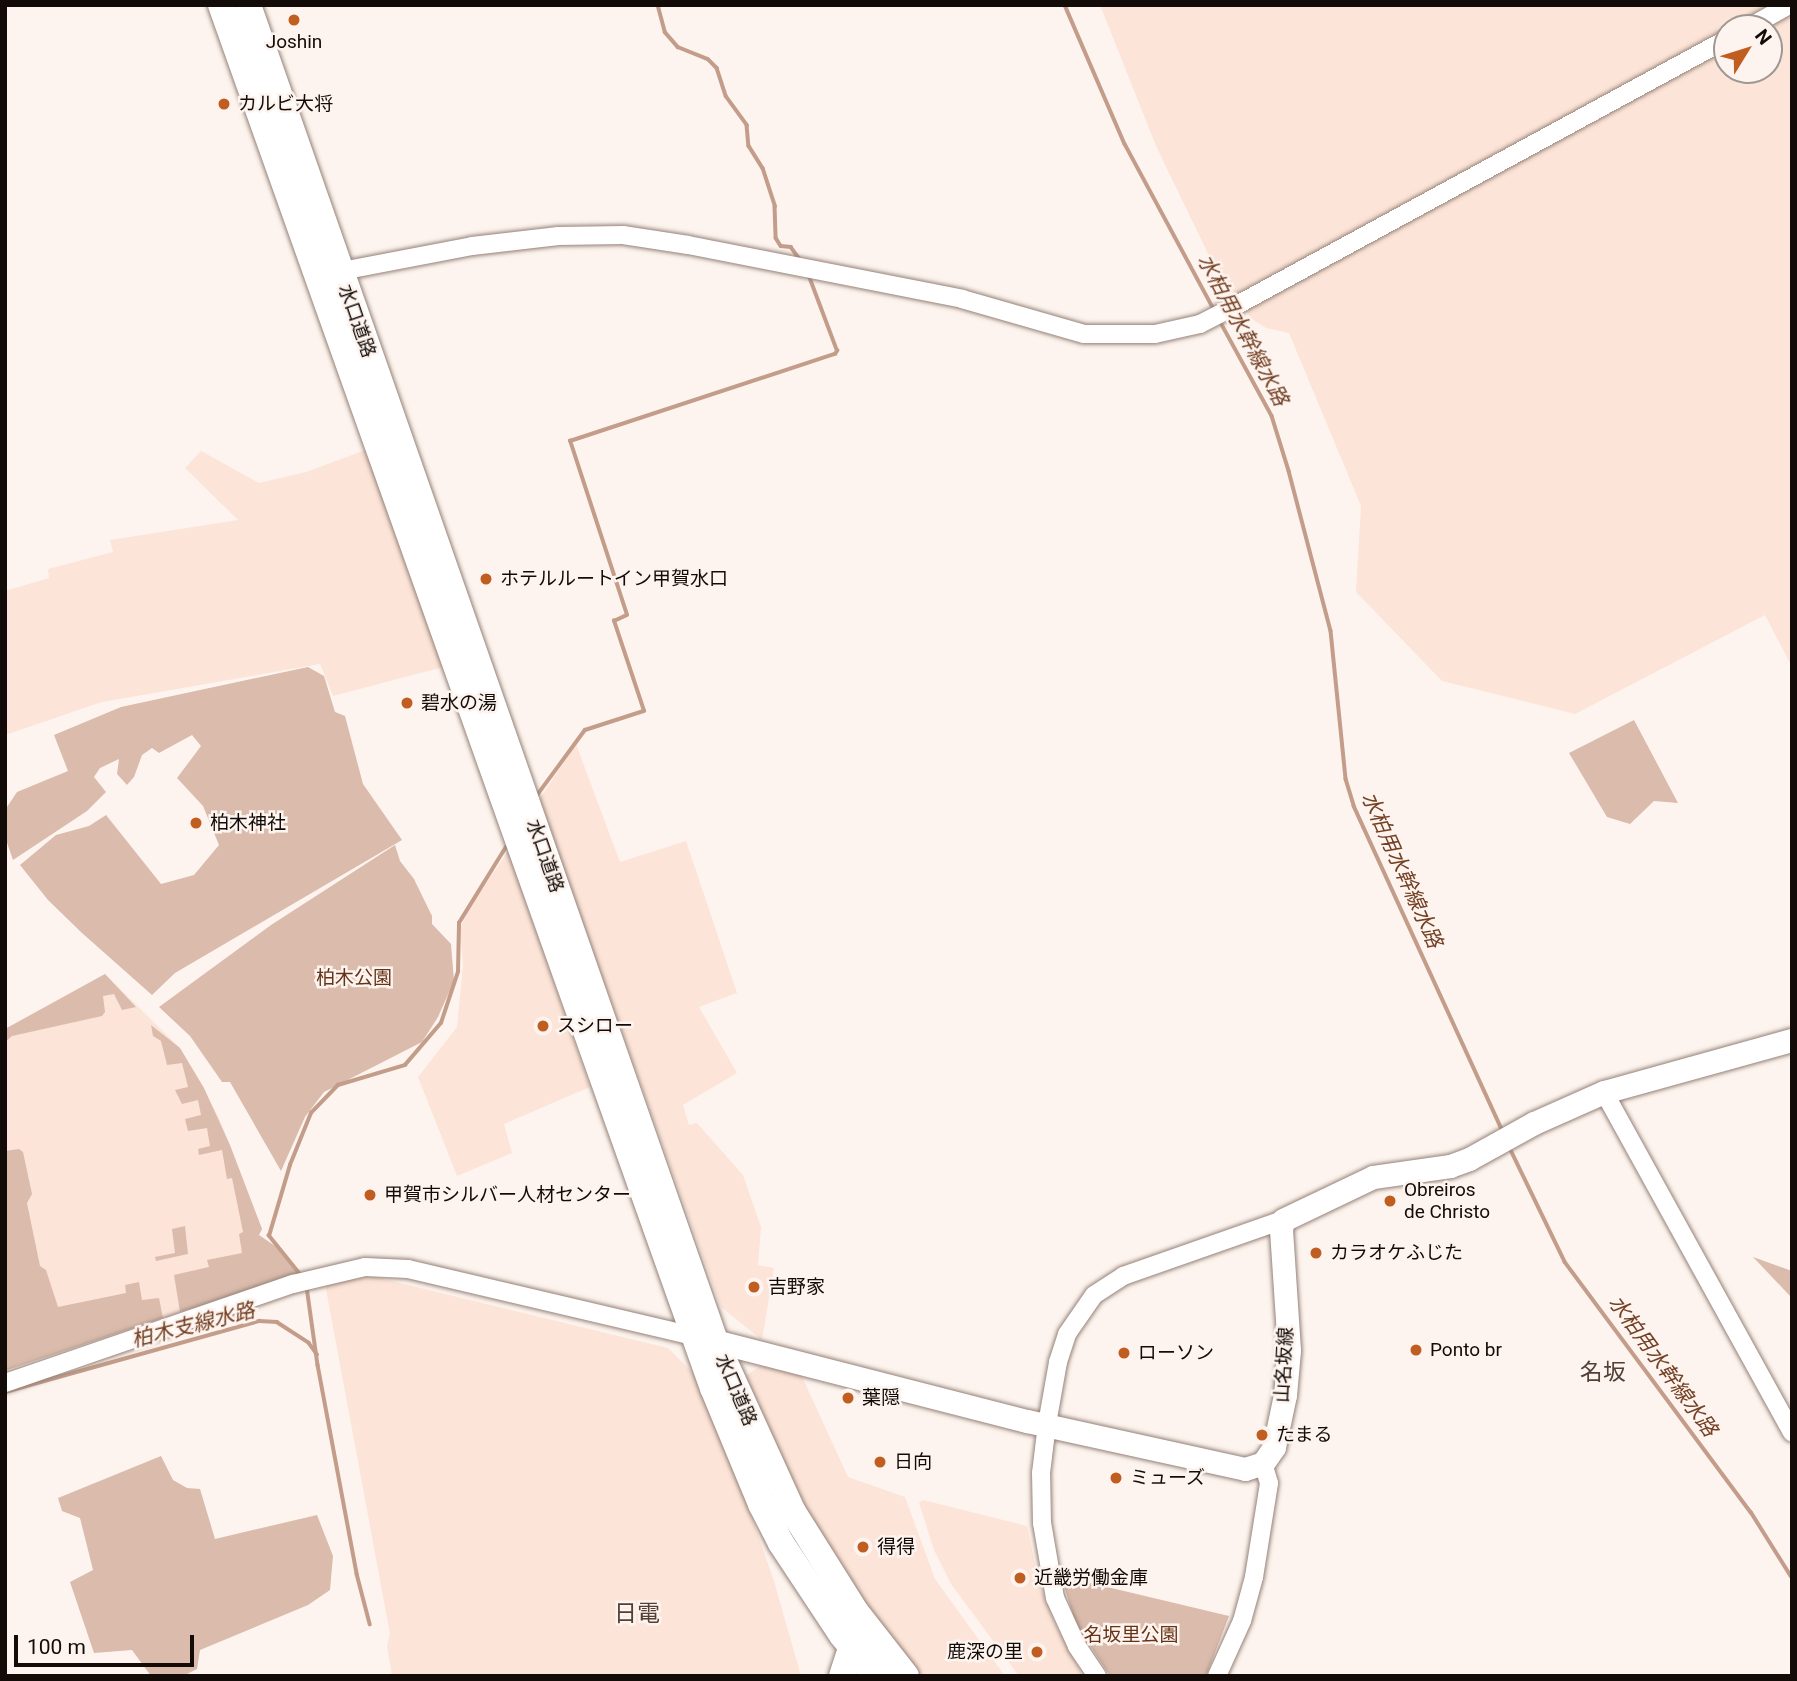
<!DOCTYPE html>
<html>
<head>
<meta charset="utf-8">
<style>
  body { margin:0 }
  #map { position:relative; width:1797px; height:1681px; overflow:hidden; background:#fdf4ef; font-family:Roboto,"Noto Sans JP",sans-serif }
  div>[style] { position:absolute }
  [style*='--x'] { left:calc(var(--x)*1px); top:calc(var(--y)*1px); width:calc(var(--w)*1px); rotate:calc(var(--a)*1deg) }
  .built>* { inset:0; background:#fce4d8 }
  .green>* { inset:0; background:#dabbac }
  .stream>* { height:3.5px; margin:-1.75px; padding:0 1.75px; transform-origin:1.75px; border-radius:1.75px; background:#c39d8a }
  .roads { filter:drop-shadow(0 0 2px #958177) drop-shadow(0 0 2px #958177) }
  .minor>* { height:18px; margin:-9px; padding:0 9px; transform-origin:9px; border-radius:9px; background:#fff }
  .major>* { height:23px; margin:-11.5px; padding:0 11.5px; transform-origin:11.5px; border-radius:11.5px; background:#fff }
  .highway>* { height:26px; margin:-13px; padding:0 13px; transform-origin:13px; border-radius:13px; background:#fff }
  .dots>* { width:19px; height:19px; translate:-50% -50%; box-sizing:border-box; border:4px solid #fdf4ef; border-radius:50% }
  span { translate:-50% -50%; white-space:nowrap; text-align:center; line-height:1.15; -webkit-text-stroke:5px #fdf4ef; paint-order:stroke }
  .poi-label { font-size:19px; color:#120b07 }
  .left { translate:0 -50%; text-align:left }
  .right { translate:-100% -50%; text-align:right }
  .street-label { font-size:19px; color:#120b07 }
  .park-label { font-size:19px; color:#663317 }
  .water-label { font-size:21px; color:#744024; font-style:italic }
  .quarter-label { font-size:23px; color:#524037 }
  .frame { position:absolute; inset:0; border:7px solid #120b07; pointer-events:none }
  .north { position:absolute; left:1713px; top:14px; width:70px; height:70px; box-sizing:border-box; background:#fdf4ef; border:2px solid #9f9792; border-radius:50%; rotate:52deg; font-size:19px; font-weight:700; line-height:28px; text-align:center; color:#120b07 }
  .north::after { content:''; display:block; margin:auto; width:24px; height:32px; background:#c05e21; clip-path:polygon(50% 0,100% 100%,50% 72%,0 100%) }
  .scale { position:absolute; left:14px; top:1635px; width:180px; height:32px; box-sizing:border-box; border:4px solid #120b07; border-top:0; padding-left:9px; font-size:21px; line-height:24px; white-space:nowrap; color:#120b07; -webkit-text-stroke:5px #fdf4ef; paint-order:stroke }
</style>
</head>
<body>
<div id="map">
  <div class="built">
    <i style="clip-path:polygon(evenodd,1100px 5px,1792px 5px,1792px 667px,1765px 615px,1575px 714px,1442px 681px,1356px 592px,1361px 506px,1289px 333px,1266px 328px,1250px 318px,1247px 310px,1227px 293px,1156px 146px,1100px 5px,1727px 28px,1769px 28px,1769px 70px,1727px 70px,1727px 28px)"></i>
    <i style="clip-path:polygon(371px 448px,443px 667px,333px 696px,320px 664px,102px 702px,5px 735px,5px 591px,49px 578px,48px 569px,113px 552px,110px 540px,238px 520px,185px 468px,201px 451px,259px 483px,306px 472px)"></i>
    <i style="clip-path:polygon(576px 744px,620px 862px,686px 841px,737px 993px,699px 1007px,737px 1073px,683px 1105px,689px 1125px,697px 1123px,743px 1175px,761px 1227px,758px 1265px,774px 1268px,762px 1340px,721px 1307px,539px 800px)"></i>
    <i style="clip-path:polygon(508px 851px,590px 1087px,504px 1124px,512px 1153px,457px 1176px,418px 1077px,457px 1027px,463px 965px,460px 928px,474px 901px)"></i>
    <i style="clip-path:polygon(105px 974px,180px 1048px,219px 1118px,262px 1229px,259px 1235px,275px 1246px,298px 1273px,7px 1370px,5px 1029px)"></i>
    <i style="clip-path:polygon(371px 1276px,668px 1348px,693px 1373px,747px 1504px,774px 1581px,801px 1676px,392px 1676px,387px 1646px,390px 1634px,325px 1284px)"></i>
    <i style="clip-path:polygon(789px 1365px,799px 1370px,848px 1477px,905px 1497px,935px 1579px,1005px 1676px,920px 1676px,887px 1637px,798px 1504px,744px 1377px,760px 1366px)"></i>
    <i style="clip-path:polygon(923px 1500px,1027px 1526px,1039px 1583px,1054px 1622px,1082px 1675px,1019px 1676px,951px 1584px,934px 1550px,919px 1503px)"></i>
  </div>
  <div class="green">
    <i style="clip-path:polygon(308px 667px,324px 676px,335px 712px,345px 716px,363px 784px,402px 840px,175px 973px,152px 995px,82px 933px,48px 900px,20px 865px,56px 835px,89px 826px,106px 815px,161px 884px,194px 875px,219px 845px,203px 806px,177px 778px,201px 746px,192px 735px,159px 753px,152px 748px,142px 755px,134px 777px,127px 785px,117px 774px,119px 759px,100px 768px,94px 777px,106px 792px,87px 811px,13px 860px,5px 837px,5px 810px,17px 792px,68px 771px,54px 735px,121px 707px)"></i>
    <i style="clip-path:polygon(1634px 720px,1678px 803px,1654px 801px,1630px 824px,1607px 817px,1569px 753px)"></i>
    <i style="clip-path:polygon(395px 845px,400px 861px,414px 879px,432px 916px,432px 924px,451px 944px,454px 981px,438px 1017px,422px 1042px,324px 1092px,305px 1117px,281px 1171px,230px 1082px,222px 1082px,190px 1036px,159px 1007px,271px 925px)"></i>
    <i style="clip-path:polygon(105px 974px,136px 1007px,122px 1010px,114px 994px,103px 996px,105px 1012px,102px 1016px,12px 1036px,5px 1042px,5px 1029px)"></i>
    <i style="clip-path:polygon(151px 1025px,180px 1048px,204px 1088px,230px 1145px,262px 1229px,259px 1235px,275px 1246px,299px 1275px,180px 1312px,174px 1275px,209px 1267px,207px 1260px,242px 1253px,239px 1234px,243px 1232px,232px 1178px,227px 1179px,222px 1150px,199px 1155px,198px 1149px,210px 1146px,207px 1128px,188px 1131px,185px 1119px,201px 1115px,198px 1100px,182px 1104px,175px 1090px,188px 1087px,182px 1063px,167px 1065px,161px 1041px,153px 1036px)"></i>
    <i style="clip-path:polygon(19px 1149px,23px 1152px,32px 1194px,27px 1203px,40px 1266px,46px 1270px,58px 1307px,126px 1293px,125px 1285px,139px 1282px,142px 1300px,159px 1298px,163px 1318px,7px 1370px,5px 1151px)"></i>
    <i style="clip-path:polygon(185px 1226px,188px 1254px,156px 1261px,155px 1257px,175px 1253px,172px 1229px)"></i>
    <i style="clip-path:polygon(1753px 1257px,1792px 1271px,1792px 1298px)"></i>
    <i style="clip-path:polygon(161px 1456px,173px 1480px,187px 1488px,200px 1489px,215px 1539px,317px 1515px,333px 1556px,330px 1590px,308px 1605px,200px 1650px,197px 1669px,183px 1676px,151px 1676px,132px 1650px,94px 1653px,70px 1582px,93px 1570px,80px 1518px,62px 1511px,58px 1498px)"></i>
    <i style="clip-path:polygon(1061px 1576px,1229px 1616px,1206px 1676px,1110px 1676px,1076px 1624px)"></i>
  </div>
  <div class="stream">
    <i style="--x:658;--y:5;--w:28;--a:75"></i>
    <i style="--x:665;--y:32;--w:20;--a:49"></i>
    <i style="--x:678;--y:47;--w:32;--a:22"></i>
    <i style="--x:708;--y:59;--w:13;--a:45"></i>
    <i style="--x:717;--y:68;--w:29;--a:72"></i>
    <i style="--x:726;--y:96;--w:36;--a:54"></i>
    <i style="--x:747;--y:125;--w:21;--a:85"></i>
    <i style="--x:749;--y:146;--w:26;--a:58"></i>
    <i style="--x:763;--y:168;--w:40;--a:72"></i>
    <i style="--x:775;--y:206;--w:32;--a:88"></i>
    <i style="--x:776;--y:238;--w:9;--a:58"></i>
    <i style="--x:781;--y:246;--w:10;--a:6"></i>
    <i style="--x:791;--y:247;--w:17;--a:54"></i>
    <i style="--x:1065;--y:5;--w:151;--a:66.7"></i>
    <i style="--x:1125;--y:144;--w:190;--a:61.7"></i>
    <i style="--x:1220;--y:321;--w:108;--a:61.3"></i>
    <i style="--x:1272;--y:416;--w:58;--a:72.8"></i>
    <i style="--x:1289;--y:471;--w:165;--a:75.3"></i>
    <i style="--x:1331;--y:631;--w:149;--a:84.2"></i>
    <i style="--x:1346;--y:779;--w:28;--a:73"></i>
    <i style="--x:1354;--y:806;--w:358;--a:65.4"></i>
    <i style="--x:535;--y:798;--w:84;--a:-53.7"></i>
    <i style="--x:585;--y:730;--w:62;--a:-17.9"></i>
    <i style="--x:644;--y:711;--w:95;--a:-108.4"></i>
    <i style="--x:614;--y:621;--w:14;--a:-25"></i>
    <i style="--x:627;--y:615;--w:183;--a:-108.1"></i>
    <i style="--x:570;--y:441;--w:279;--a:-18.2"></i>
    <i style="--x:835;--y:354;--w:4;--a:-56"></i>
    <i style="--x:837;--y:351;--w:82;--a:-110.6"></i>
    <i style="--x:1509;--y:1146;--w:129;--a:64.2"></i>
    <i style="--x:1565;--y:1262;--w:312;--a:53.4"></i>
    <i style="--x:1751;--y:1512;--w:75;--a:58"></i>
    <i style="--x:302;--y:1277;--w:53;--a:-128.8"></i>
    <i style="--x:269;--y:1236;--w:74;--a:-73.5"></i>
    <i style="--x:290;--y:1165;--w:56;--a:-68"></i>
    <i style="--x:311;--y:1113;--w:39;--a:-46"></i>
    <i style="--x:338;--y:1085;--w:70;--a:-16.6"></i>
    <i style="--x:405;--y:1065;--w:55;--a:-49.4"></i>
    <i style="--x:441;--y:1023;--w:54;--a:-71.6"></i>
    <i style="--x:458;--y:972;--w:49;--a:-88.8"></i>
    <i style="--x:459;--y:923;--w:89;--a:-58.3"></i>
    <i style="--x:307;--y:1287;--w:79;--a:82"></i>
    <i style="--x:318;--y:1365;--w:213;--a:79.4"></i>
    <i style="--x:357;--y:1574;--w:52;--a:75.4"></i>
    <i style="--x:5;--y:1392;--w:264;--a:-15.6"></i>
    <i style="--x:259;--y:1321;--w:18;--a:3"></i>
    <i style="--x:277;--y:1322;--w:38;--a:33"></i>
    <i style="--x:309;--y:1343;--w:14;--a:54"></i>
  </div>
  <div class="roads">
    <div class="minor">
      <i style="--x:1748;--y:28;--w:47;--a:-29.3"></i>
      <i style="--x:331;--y:273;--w:144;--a:-10.8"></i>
      <i style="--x:472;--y:246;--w:87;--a:-6.6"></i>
      <i style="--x:558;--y:236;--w:65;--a:-0.9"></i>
      <i style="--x:623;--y:235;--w:66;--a:8.7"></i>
      <i style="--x:688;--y:245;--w:279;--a:11.1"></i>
      <i style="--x:962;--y:299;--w:127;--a:16"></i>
      <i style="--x:1084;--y:334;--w:71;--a:0"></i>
      <i style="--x:1155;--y:334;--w:46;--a:-12.5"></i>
      <i style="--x:1200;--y:324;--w:29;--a:-27"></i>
      <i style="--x:1226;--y:311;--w:570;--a:-28.5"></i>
      <i style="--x:1604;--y:1092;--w:389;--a:61.1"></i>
      <i style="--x:5;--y:1383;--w:305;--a:-19"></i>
      <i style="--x:293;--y:1284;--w:74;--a:-13.3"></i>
      <i style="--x:365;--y:1267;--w:43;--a:2.7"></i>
      <i style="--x:408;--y:1269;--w:293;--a:13.2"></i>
      <i style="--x:1097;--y:1676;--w:36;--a:-124"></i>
      <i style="--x:1077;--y:1646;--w:53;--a:-114.6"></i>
      <i style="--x:1055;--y:1598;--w:76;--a:-99.8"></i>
      <i style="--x:1042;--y:1523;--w:50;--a:-91.1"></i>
      <i style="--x:1041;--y:1473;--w:49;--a:-83"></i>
      <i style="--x:1047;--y:1424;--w:63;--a:-79.9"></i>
      <i style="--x:1058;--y:1362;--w:29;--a:-72"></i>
      <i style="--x:1067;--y:1334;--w:47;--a:-55.3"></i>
      <i style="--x:1094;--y:1295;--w:35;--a:-33"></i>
      <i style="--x:1123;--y:1276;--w:170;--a:-19.3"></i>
      <i style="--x:1217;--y:1676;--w:60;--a:-65.6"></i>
      <i style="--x:1242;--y:1621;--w:46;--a:-74.7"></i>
      <i style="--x:1254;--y:1577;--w:95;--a:-80.9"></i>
      <i style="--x:1269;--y:1483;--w:21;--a:-107"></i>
    </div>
    <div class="major">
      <i style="--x:703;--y:1338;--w:334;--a:14.4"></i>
      <i style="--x:1027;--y:1421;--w:223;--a:12.4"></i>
      <i style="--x:1245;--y:1469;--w:19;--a:-18"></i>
      <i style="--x:1263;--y:1463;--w:19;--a:-55"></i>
      <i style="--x:1274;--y:1447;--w:53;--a:-78.1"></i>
      <i style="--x:1285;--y:1395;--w:45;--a:-84.9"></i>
      <i style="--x:1289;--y:1350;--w:120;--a:-93.8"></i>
      <i style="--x:1281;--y:1230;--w:10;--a:-79"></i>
      <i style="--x:1283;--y:1220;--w:100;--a:-25.5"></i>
      <i style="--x:1373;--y:1177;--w:78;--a:-8.1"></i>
      <i style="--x:1450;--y:1166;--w:20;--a:-20"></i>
      <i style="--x:1469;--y:1159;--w:74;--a:-29"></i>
      <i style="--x:1534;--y:1123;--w:77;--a:-23.9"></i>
      <i style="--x:1604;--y:1092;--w:195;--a:-15.5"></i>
    </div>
    <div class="highway">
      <i style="--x:221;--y:5;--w:1468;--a:70.42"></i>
      <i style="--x:713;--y:1388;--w:126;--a:67.5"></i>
      <i style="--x:761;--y:1504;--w:44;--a:62.9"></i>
      <i style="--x:781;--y:1543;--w:110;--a:56.5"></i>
      <i style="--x:842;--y:1635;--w:53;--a:51.2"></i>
      <i style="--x:248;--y:5;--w:1415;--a:70.73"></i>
      <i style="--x:715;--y:1341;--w:188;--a:65.5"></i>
      <i style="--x:793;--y:1512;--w:118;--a:57.8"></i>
      <i style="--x:856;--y:1612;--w:81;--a:52"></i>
      <i style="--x:842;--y:1676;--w:45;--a:-72"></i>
    </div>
  </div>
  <div class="dots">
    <i style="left:294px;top:20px;background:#c05e21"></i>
    <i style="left:224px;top:104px;background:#c05e21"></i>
    <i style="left:486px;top:579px;background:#c05e21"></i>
    <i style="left:407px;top:703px;background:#c05e21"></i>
    <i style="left:196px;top:823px;background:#c05e21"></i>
    <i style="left:543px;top:1026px;background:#c05e21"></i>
    <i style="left:370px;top:1195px;background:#c05e21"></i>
    <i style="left:1390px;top:1201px;background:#c05e21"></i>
    <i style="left:1316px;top:1253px;background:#c05e21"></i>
    <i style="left:754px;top:1287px;background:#c05e21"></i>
    <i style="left:1416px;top:1350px;background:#c05e21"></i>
    <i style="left:1124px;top:1353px;background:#c05e21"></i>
    <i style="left:848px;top:1398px;background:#c05e21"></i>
    <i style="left:1262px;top:1435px;background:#c05e21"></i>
    <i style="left:880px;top:1462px;background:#c05e21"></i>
    <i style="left:1116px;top:1478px;background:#c05e21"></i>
    <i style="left:863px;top:1547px;background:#c05e21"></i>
    <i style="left:1020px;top:1578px;background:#c05e21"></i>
    <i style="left:1037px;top:1652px;background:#c05e21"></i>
  </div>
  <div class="poi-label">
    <span style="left:294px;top:42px">Joshin</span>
    <span class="left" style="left:238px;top:104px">カルビ大将</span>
    <span class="left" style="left:500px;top:579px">ホテルルートイン甲賀水口</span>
    <span class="left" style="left:421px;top:703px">碧水の湯</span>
    <span class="left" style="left:210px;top:823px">柏木神社</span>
    <span class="left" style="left:557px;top:1026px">スシロー</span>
    <span class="left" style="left:1404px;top:1201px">Obreiros<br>de Christo</span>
    <span class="left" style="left:384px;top:1195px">甲賀市シルバー人材センター</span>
    <span class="left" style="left:1330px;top:1253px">カラオケふじた</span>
    <span class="left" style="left:768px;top:1287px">吉野家</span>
    <span class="left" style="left:1430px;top:1350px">Ponto br</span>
    <span class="left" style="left:1138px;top:1353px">ローソン</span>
    <span class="left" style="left:862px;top:1398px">葉隠</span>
    <span class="left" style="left:1276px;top:1435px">たまる</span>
    <span class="left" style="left:894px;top:1462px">日向</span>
    <span class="left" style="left:1130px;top:1478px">ミューズ</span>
    <span class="left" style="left:877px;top:1547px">得得</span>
    <span class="left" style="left:1034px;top:1578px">近畿労働金庫</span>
    <span class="right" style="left:1023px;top:1652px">鹿深の里</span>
  </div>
  <div class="street-label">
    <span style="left:357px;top:321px;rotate:71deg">水口道路</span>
    <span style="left:545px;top:856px;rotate:71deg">水口道路</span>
    <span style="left:1284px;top:1365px;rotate:-87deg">山名坂線</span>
    <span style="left:736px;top:1390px;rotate:67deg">水口道路</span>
  </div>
  <div class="park-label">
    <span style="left:354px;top:978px">柏木公園</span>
    <span style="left:1131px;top:1635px">名坂里公園</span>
  </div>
  <div class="water-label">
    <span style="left:1243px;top:330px;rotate:62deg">水柏用水幹線水路</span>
    <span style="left:1402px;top:870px;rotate:66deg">水柏用水幹線水路</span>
    <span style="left:193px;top:1325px;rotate:-14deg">柏木支線水路</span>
    <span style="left:1663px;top:1366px;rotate:54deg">水柏用水幹線水路</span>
  </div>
  <div class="quarter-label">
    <span style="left:1603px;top:1373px">名坂</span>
    <span style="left:637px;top:1614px">日電</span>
  </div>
  <div class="frame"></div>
  <div class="north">N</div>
  <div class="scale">100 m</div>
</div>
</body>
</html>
